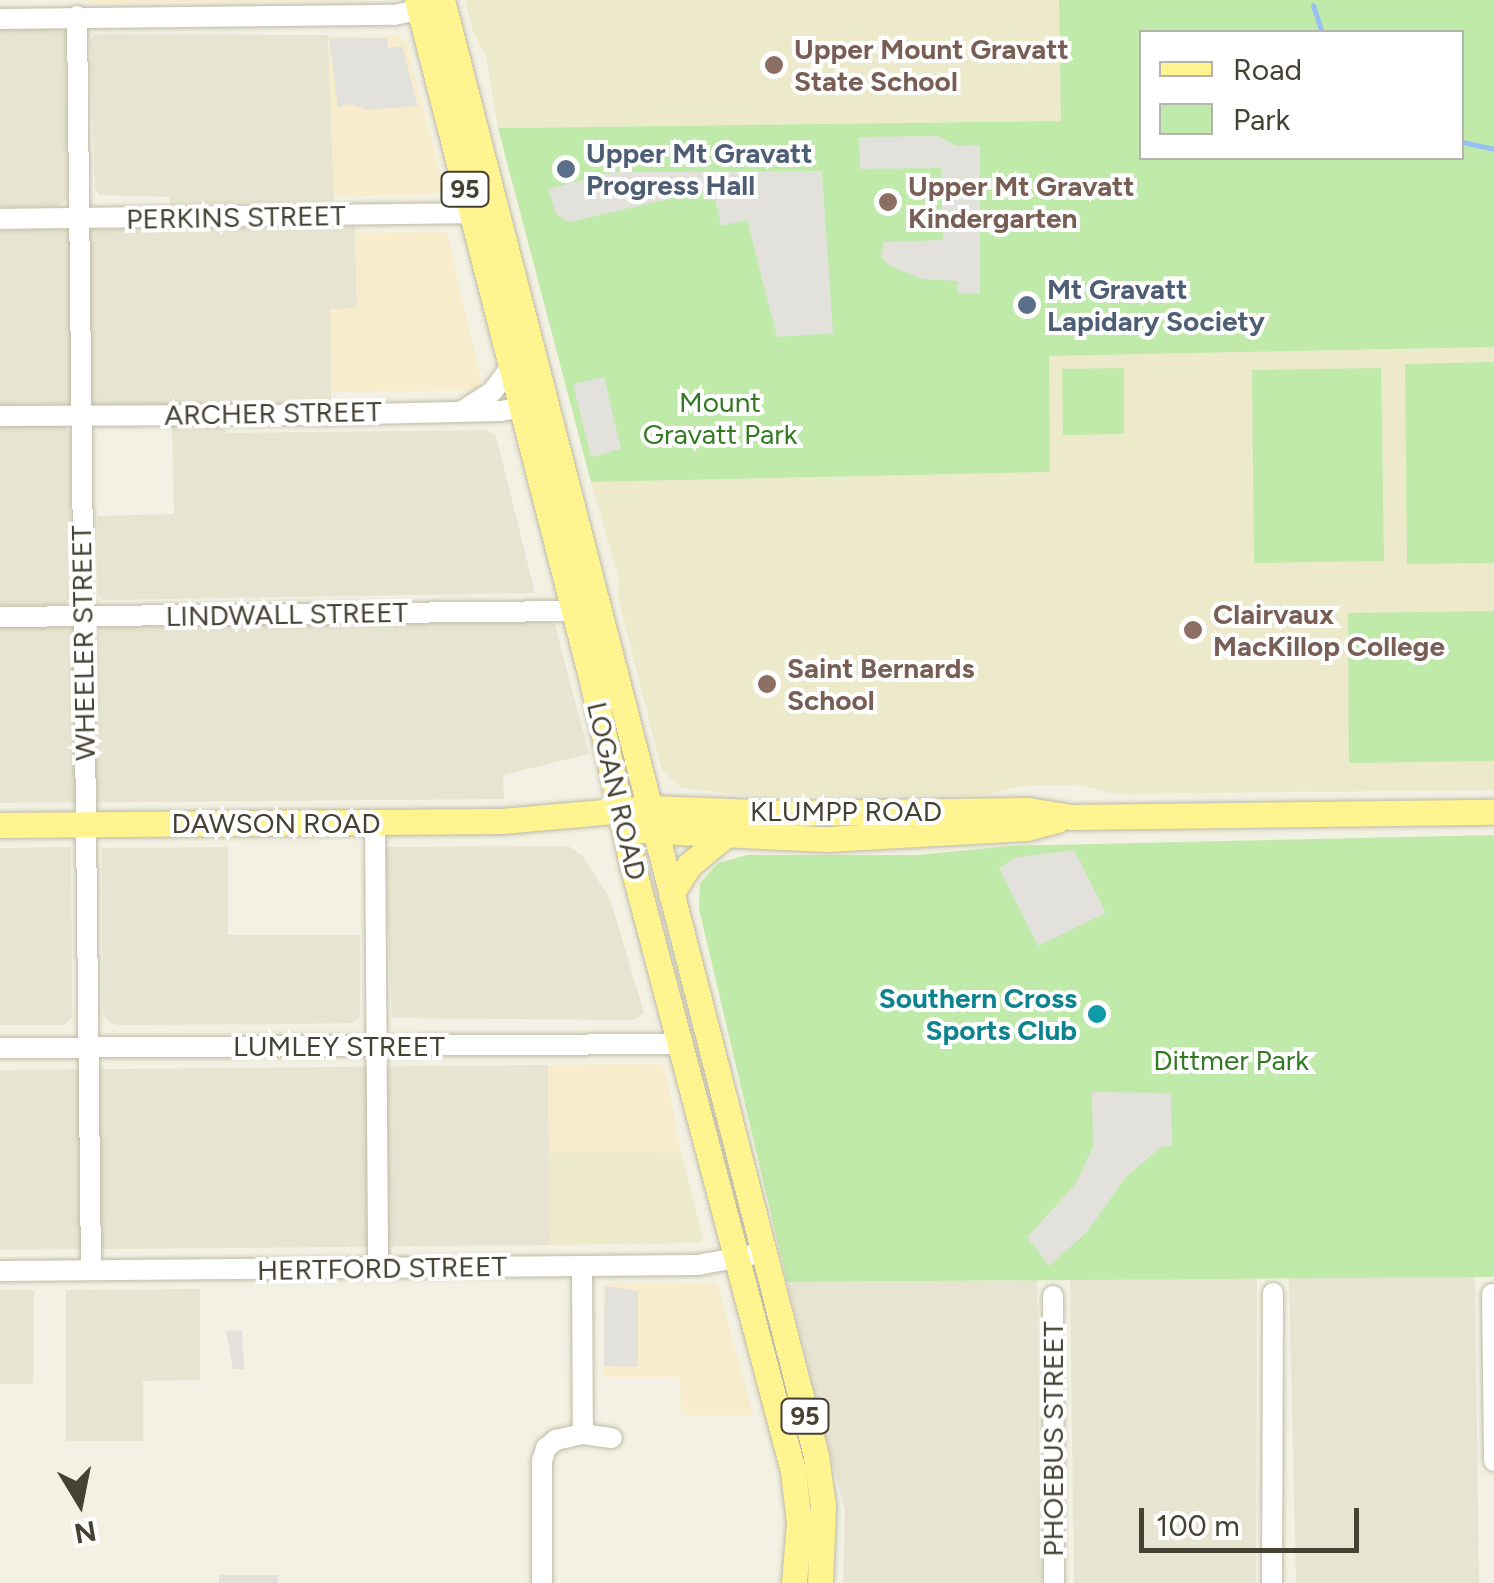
<!DOCTYPE html>
<html>
<head>
<meta charset="utf-8">
<style>
  body { margin:0 }
  #map { position:relative; width:1494px; height:1583px; overflow:hidden; background:#f3f1e3; font-family:Figtree,sans-serif }
  div>[style] { position:absolute }
  [style*='--x'] { left:calc(var(--x)*1px); top:calc(var(--y)*1px); width:calc(var(--w)*1px); rotate:calc(var(--a)*1deg) }
  .residential>* { inset:0; background:#e7e4d1 }
  .commercial>* { inset:0; background:#f7edcc }
  .education>* { inset:0; background:#edeacc }
  .green>* { inset:0; background:#c0eaa9 }
  .parking>* { inset:0; background:#e3e1dc }
  .stream>* { height:5px; margin:-2.5px; padding:0 2.5px; transform-origin:2.5px; border-radius:2.5px; background:#9abff4 }
  .roads { filter:drop-shadow(0 0 2px #bebba5) drop-shadow(0 0 2px #bebba5) }
  .minor>* { height:20px; margin:-10px; padding:0 10px; transform-origin:10px; border-radius:10px; background:#fff }
  .major>* { height:25px; margin:-12.5px; padding:0 12.5px; transform-origin:12.5px; border-radius:12.5px; background:#fff490 }
  .dots>* { width:28px; height:28px; translate:-50% -50%; box-sizing:border-box; border:5px solid #fff; border-radius:50% }
  span { translate:-50% -50%; white-space:nowrap; text-align:center; line-height:1.15; -webkit-text-stroke:8px #fff; paint-order:stroke }
  .shield-label span { padding:2px 8px; background:#fff; border:2px solid; border-radius:8px; -webkit-text-stroke-width:0 }
  .shield-label { font-size:25px; color:#454133; font-weight:700 }
  .education-label { font-size:28px; color:#785e54; font-weight:700 }
  .left { translate:0 -50%; text-align:left }
  .service-label { font-size:28px; color:#4e5e75; font-weight:700 }
  .street-label { font-size:28px; color:#454133 }
  .park-label { font-size:28px; color:#347923 }
  .culture-label { font-size:28px; color:#0d838f; font-weight:700 }
  .right { translate:-100% -50%; text-align:right }
  .legend { position:absolute; left:1139px; top:30px; width:325px; height:130px; box-sizing:border-box; background:#fff; border:2px solid #b5b3ad; margin:0; padding:12px 18px; list-style:none; font-size:30px; color:#454133 }
  .legend li { display:flex; align-items:center; gap:20px; height:50px }
  .legend b { width:50px; border:2px solid #b5b3ad }
  .north { position:absolute; left:30px; top:1453px; width:100px; height:100px; -webkit-text-stroke:8px #fff; paint-order:stroke; rotate:170deg; font-size:28px; font-weight:700; line-height:40px; text-align:center; color:#454133 }
  .north::after { content:''; display:block; margin:auto; width:35px; height:45px; background:#454133; clip-path:polygon(50% 0,100% 100%,50% 72%,0 100%) }
  .scale { position:absolute; left:1139px; top:1508px; width:220px; height:45px; box-sizing:border-box; border:5px solid #454133; border-top:0; padding-left:12px; font-size:30px; line-height:35px; white-space:nowrap; color:#454133; -webkit-text-stroke:8px #fff; paint-order:stroke }
</style>
</head>
<body>
<div id="map">
  <div class="residential">
    <i style="clip-path:polygon(0 29px,66px 29px,68px 198px,59px 206px,0 207px)"></i>
    <i style="clip-path:polygon(95px 34px,328px 35px,334px 201px,170px 204px,169px 197px,99px 195px,95px 187px,90px 40px)"></i>
    <i style="clip-path:polygon(355px 227px,357px 309px,330px 309px,331px 403px,0 405px,0 230px)"></i>
    <i style="clip-path:polygon(64px 425px,70px 432px,70px 599px,64px 605px,0 605px,0 426px)"></i>
    <i style="clip-path:polygon(225px 425px,226px 433px,487px 430px,496px 436px,535px 593px,103px 600px,98px 596px,97px 516px,174px 514px,172px 426px)"></i>
    <i style="clip-path:polygon(549px 622px,555px 625px,589px 754px,503px 775px,504px 799px,0 803px,0 627px)"></i>
    <i style="clip-path:polygon(568px 846px,582px 855px,610px 899px,644px 1013px,634px 1020px,392px 1018px,385px 847px)"></i>
    <i style="clip-path:polygon(71px 847px,72px 1017px,65px 1025px,0 1025px,0 848px)"></i>
    <i style="clip-path:polygon(228px 847px,228px 935px,360px 935px,360px 1017px,352px 1023px,289px 1024px,117px 1025px,107px 1020px,103px 1013px,102px 848px)"></i>
    <i style="clip-path:polygon(548px 1065px,550px 1245px,0 1250px,0 1070px)"></i>
    <i style="clip-path:polygon(1475px 1277px,1479px 1583px,1296px 1583px,1289px 1278px)"></i>
    <i style="clip-path:polygon(1257px 1278px,1256px 1583px,1074px 1583px,1070px 1280px)"></i>
    <i style="clip-path:polygon(1037px 1280px,1041px 1583px,843px 1583px,845px 1511px,787px 1282px)"></i>
    <i style="clip-path:polygon(200px 1289px,200px 1380px,143px 1381px,143px 1441px,66px 1441px,66px 1290px)"></i>
    <i style="clip-path:polygon(0 1290px,34px 1290px,33px 1384px,0 1384px)"></i>
  </div>
  <div class="commercial">
    <i style="clip-path:polygon(85px 0,378px 0,92px 3px)"></i>
    <i style="clip-path:polygon(328px 35px,397px 35px,406px 42px,443px 183px,437px 194px,334px 197px)"></i>
    <i style="clip-path:polygon(447px 232px,482px 385px,476px 390px,331px 392px,330px 309px,357px 308px,355px 233px)"></i>
    <i style="clip-path:polygon(660px 1064px,665px 1068px,681px 1152px,549px 1153px,548px 1065px)"></i>
    <i style="clip-path:polygon(603px 1283px,717px 1283px,753px 1415px,681px 1415px,680px 1377px,603px 1377px)"></i>
  </div>
  <div class="education">
    <i style="clip-path:polygon(465px 0,1059px 0,1061px 121px,498px 128px,486px 55px,473px 32px)"></i>
    <i style="clip-path:polygon(1494px 347px,1494px 790px,1115px 794px,1080px 785px,1022px 786px,985px 795px,760px 797px,682px 788px,662px 771px,618px 598px,619px 579px,591px 482px,1049px 472px,1049px 356px)"></i>
    <i style="clip-path:polygon(681px 1152px,703px 1239px,698px 1243px,550px 1245px,549px 1153px)"></i>
  </div>
  <div class="green">
    <i style="clip-path:polygon(evenodd,1059px 0,1494px 0,1494px 347px,1049px 356px,1050px 472px,591px 482px,498px 128px,1061px 121px,1059px 0,1142px 32px,1462px 32px,1462px 158px,1142px 158px,1142px 32px)"></i>
    <i style="clip-path:polygon(1494px 362px,1494px 563px,1407px 564px,1405px 364px)"></i>
    <i style="clip-path:polygon(1124px 368px,1124px 434px,1063px 435px,1062px 369px)"></i>
    <i style="clip-path:polygon(1381px 368px,1384px 561px,1254px 563px,1252px 370px)"></i>
    <i style="clip-path:polygon(1494px 611px,1494px 761px,1349px 763px,1348px 613px)"></i>
    <i style="clip-path:polygon(1494px 835px,1494px 1277px,787px 1282px,699px 909px,700px 883px,718px 863px,747px 855px,917px 855px,1010px 846px)"></i>
  </div>
  <div class="parking">
    <i style="clip-path:polygon(329px 38px,387px 38px,388px 48px,402px 46px,418px 106px,368px 110px,350px 104px,338px 107px)"></i>
    <i style="clip-path:polygon(939px 136px,956px 146px,980px 145px,980px 294px,957px 293px,958px 281px,922px 279px,890px 266px,881px 257px,884px 242px,943px 240px,941px 168px,860px 169px,859px 137px)"></i>
    <i style="clip-path:polygon(822px 171px,833px 333px,777px 337px,747px 220px,721px 226px,713px 189px,569px 222px,556px 214px,548px 189px,612px 172px)"></i>
    <i style="clip-path:polygon(604px 377px,621px 449px,591px 457px,573px 384px)"></i>
    <i style="clip-path:polygon(1074px 850px,1106px 913px,1038px 946px,999px 868px,1017px 857px)"></i>
    <i style="clip-path:polygon(1092px 1092px,1171px 1093px,1172px 1146px,1161px 1147px,1126px 1177px,1087px 1232px,1049px 1266px,1027px 1237px,1075px 1185px,1093px 1147px)"></i>
    <i style="clip-path:polygon(605px 1286px,638px 1291px,638px 1367px,604px 1366px)"></i>
    <i style="clip-path:polygon(242px 1330px,244px 1369px,233px 1369px,226px 1331px)"></i>
    <i style="clip-path:polygon(219px 1575px,278px 1575px,278px 1583px,219px 1583px)"></i>
  </div>
  <div class="stream">
    <i style="--x:1313;--y:5;--w:28;--a:72"></i>
    <i style="--x:1462;--y:142;--w:33;--a:12"></i>
  </div>
  <div class="roads">
    <div class="minor">
      <i style="--x:77;--y:16;--w:1254;--a:89.36"></i>
      <i style="--x:0;--y:19;--w:394;--a:-0.6"></i>
      <i style="--x:394;--y:15;--w:39;--a:-12"></i>
      <i style="--x:0;--y:219;--w:471;--a:-0.7"></i>
      <i style="--x:464;--y:410;--w:33;--a:-33"></i>
      <i style="--x:492;--y:392;--w:31;--a:-53"></i>
      <i style="--x:0;--y:416;--w:323;--a:-0.2"></i>
      <i style="--x:323;--y:415;--w:178;--a:-1.3"></i>
      <i style="--x:501;--y:411;--w:34;--a:-10"></i>
      <i style="--x:0;--y:617;--w:574;--a:-0.6"></i>
      <i style="--x:375;--y:822;--w:445;--a:89.6"></i>
      <i style="--x:0;--y:1048;--w:679;--a:-0.34"></i>
      <i style="--x:582;--y:1267;--w:167;--a:89.7"></i>
      <i style="--x:0;--y:1271;--w:698;--a:-0.49"></i>
      <i style="--x:698;--y:1265;--w:54;--a:-10.7"></i>
      <i style="--x:1492;--y:1294;--w:167;--a:89.3"></i>
      <i style="--x:1053;--y:1296;--w:287;--a:89.8"></i>
      <i style="--x:542;--y:1583;--w:122;--a:-90"></i>
      <i style="--x:542;--y:1461;--w:14;--a:-73"></i>
      <i style="--x:546;--y:1448;--w:13;--a:-39"></i>
      <i style="--x:556;--y:1440;--w:28;--a:-13"></i>
      <i style="--x:583;--y:1434;--w:29;--a:8"></i>
      <i style="--x:1272;--y:1583;--w:290;--a:-89.8"></i>
    </div>
    <div class="major">
      <i style="--x:417;--y:0;--w:707;--a:75.59"></i>
      <i style="--x:593;--y:685;--w:179;--a:77.7"></i>
      <i style="--x:631;--y:860;--w:632;--a:75.15"></i>
      <i style="--x:793;--y:1471;--w:52;--a:83.4"></i>
      <i style="--x:799;--y:1523;--w:60;--a:94.8"></i>
      <i style="--x:442;--y:0;--w:1503;--a:75.59"></i>
      <i style="--x:816;--y:1456;--w:50;--a:82"></i>
      <i style="--x:823;--y:1506;--w:77;--a:92.2"></i>
      <i style="--x:0;--y:825;--w:502;--a:-0.46"></i>
      <i style="--x:502;--y:821;--w:148;--a:-5.1"></i>
      <i style="--x:649;--y:808;--w:134;--a:2.1"></i>
      <i style="--x:783;--y:813;--w:244;--a:-0.7"></i>
      <i style="--x:1027;--y:810;--w:46;--a:8.8"></i>
      <i style="--x:1072;--y:817;--w:422;--a:-0.7"></i>
      <i style="--x:639;--y:830;--w:187;--a:2.8"></i>
      <i style="--x:826;--y:839;--w:201;--a:-3.1"></i>
      <i style="--x:1027;--y:828;--w:31;--a:-15"></i>
      <i style="--x:671;--y:894;--w:34;--a:-58"></i>
      <i style="--x:689;--y:865;--w:44;--a:-39.5"></i>
    </div>
  </div>
  <div class="dots">
    <i style="left:774px;top:65px;background:#8d6e63"></i>
    <i style="left:566px;top:169px;background:#5c6f8a"></i>
    <i style="left:888px;top:202px;background:#8d6e63"></i>
    <i style="left:1027px;top:305px;background:#5c6f8a"></i>
    <i style="left:1193px;top:630px;background:#8d6e63"></i>
    <i style="left:767px;top:684px;background:#8d6e63"></i>
    <i style="left:1097px;top:1014px;background:#0f9aa8"></i>
  </div>
  <div class="shield-label">
    <span style="left:465px;top:189px">95</span>
    <span style="left:805px;top:1416px">95</span>
  </div>
  <div class="education-label">
    <span class="left" style="left:794px;top:65px">Upper Mount Gravatt<br>State School</span>
    <span class="left" style="left:908px;top:202px">Upper Mt Gravatt<br>Kindergarten</span>
    <span class="left" style="left:1213px;top:630px">Clairvaux<br>MacKillop College</span>
    <span class="left" style="left:787px;top:684px">Saint Bernards<br>School</span>
  </div>
  <div class="service-label">
    <span class="left" style="left:586px;top:169px">Upper Mt Gravatt<br>Progress Hall</span>
    <span class="left" style="left:1047px;top:305px">Mt Gravatt<br>Lapidary Society</span>
  </div>
  <div class="street-label">
    <span style="left:236px;top:217px;rotate:-1deg">PERKINS STREET</span>
    <span style="left:273px;top:413px;rotate:-1deg">ARCHER STREET</span>
    <span style="left:287px;top:614px;rotate:-1deg">LINDWALL STREET</span>
    <span style="left:83px;top:643px;rotate:-91deg">WHEELER STREET</span>
    <span style="left:617px;top:791px;rotate:77deg">LOGAN ROAD</span>
    <span style="left:846px;top:811px">KLUMPP ROAD</span>
    <span style="left:276px;top:823px">DAWSON ROAD</span>
    <span style="left:339px;top:1046px">LUMLEY STREET</span>
    <span style="left:382px;top:1268px;rotate:-1deg">HERTFORD STREET</span>
    <span style="left:1053px;top:1439px;rotate:-90deg">PHOEBUS STREET</span>
  </div>
  <div class="park-label">
    <span style="left:720px;top:418px">Mount<br>Gravatt Park</span>
    <span style="left:1231px;top:1060px">Dittmer Park</span>
  </div>
  <div class="culture-label">
    <span class="right" style="left:1077px;top:1014px">Southern Cross<br>Sports Club</span>
  </div>
  <ul class="legend">
  <li><b style="height:12px;background:#fff490"></b>Road</li>
  <li><b style="height:28px;background:#c0eaa9"></b>Park</li>
  </ul>
  <div class="north">N</div>
  <div class="scale">100 m</div>
</div>
</body>
</html>
